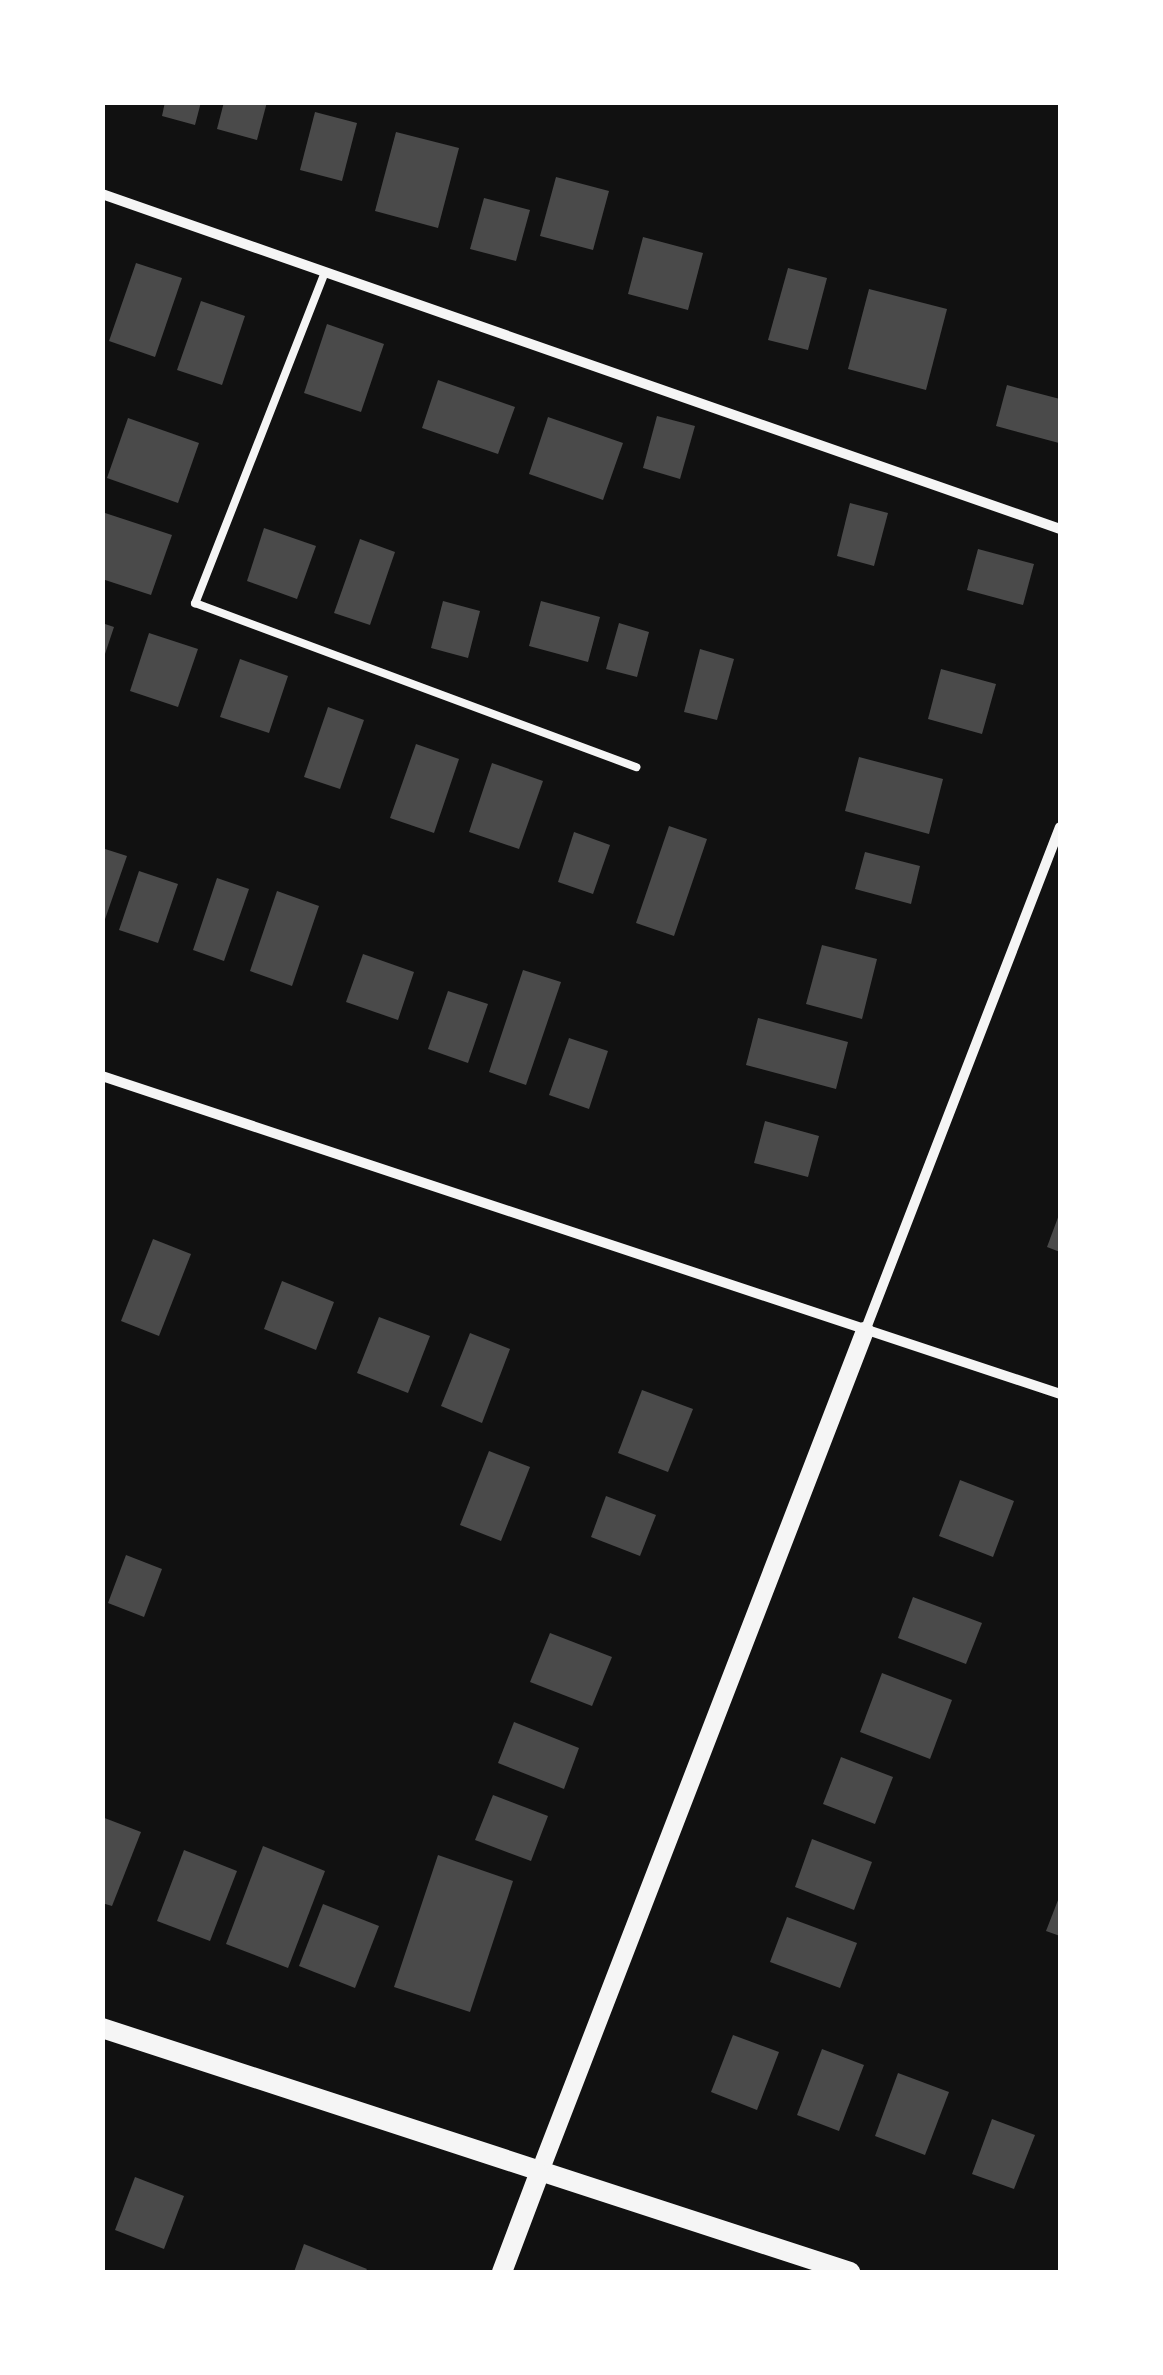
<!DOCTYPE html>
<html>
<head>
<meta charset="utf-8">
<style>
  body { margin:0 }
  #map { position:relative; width:1163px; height:2375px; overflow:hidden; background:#111; font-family:"IBM Plex Sans",sans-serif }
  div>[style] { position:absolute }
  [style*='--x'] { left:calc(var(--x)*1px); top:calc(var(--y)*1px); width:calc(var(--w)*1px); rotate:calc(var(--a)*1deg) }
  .building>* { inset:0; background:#4a4a4a }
  .service>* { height:8px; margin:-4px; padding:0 4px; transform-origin:4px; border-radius:4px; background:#f5f5f5 }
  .minor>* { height:10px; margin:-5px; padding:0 5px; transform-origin:5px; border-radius:5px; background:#f5f5f5 }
  .tertiary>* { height:18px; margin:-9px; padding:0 9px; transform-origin:9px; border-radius:9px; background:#f5f5f5 }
  .secondary>* { height:20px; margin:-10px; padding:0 10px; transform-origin:10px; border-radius:10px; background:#f5f5f5 }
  span { translate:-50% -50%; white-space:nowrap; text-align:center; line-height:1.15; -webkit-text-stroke:10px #fff; paint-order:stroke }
  .frame { position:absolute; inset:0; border:105px solid #fff; pointer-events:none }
</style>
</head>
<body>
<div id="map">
  <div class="building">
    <i style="clip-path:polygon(165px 102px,201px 102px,195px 125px,162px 116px)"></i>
    <i style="clip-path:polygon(224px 102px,267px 102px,257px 140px,217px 129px)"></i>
    <i style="clip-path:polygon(315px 112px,357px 123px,342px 181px,300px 170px)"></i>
    <i style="clip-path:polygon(396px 132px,459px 148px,438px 228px,375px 211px)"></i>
    <i style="clip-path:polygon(556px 177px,609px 191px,593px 250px,540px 236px)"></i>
    <i style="clip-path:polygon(484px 198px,530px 210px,516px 261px,470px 249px)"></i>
    <i style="clip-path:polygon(643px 237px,703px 253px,688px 310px,628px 294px)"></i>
    <i style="clip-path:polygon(136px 263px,182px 278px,155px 357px,109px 341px)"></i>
    <i style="clip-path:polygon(788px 268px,827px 278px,808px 350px,768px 340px)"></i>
    <i style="clip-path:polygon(869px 289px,947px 309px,926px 390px,848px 369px)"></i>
    <i style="clip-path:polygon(201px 301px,245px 316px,222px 385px,177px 370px)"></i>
    <i style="clip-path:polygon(327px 324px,384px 344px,361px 412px,304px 393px)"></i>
    <i style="clip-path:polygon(438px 380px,515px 407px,498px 454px,422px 428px)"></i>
    <i style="clip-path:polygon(1007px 385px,1060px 399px,1059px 443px,996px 426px)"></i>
    <i style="clip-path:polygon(657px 416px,695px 426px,680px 479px,643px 468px)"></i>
    <i style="clip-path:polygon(548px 417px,623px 443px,603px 500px,529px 474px)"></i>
    <i style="clip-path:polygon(128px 418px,199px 443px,178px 503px,107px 478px)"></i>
    <i style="clip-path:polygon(850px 503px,888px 513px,874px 566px,837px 556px)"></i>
    <i style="clip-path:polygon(102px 512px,172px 535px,151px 595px,102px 579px)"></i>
    <i style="clip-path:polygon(264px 528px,316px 546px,297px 599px,247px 581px)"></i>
    <i style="clip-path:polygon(360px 539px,395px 552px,370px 625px,334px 613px)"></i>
    <i style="clip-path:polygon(978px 549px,1034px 564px,1023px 605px,967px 590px)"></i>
    <i style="clip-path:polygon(443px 601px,480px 611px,468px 658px,431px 648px)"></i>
    <i style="clip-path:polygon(541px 601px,600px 617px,588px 662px,529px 646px)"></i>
    <i style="clip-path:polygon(102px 623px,114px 627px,103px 660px,102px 660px)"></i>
    <i style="clip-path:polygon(619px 623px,649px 632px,637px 677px,606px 669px)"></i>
    <i style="clip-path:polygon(149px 633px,198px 649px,178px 707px,130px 691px)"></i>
    <i style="clip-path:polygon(700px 649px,734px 659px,717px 720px,684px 712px)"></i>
    <i style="clip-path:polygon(240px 659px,288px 676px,269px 733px,220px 717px)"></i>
    <i style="clip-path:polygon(941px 669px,996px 684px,982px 734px,928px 719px)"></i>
    <i style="clip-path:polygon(328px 707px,364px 720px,340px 789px,304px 777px)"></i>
    <i style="clip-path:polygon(416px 744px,459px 759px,434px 833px,390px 818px)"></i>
    <i style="clip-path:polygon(859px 757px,943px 779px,929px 834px,845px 811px)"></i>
    <i style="clip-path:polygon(492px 763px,543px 781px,519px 849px,469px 832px)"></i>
    <i style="clip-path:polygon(669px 826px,707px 839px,674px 936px,636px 923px)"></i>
    <i style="clip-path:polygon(574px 832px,610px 845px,593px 894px,558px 882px)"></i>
    <i style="clip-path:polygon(102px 848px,127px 856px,103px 925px,102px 925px)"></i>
    <i style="clip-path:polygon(865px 852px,920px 866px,911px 904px,855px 889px)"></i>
    <i style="clip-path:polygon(139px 871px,178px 884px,158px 943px,119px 930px)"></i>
    <i style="clip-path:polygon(217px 878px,249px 889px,224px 961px,193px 950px)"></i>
    <i style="clip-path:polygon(277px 891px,319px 906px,292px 986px,250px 971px)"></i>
    <i style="clip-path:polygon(822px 945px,877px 959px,862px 1019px,806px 1004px)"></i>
    <i style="clip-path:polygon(363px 954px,414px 972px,398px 1020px,346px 1002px)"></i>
    <i style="clip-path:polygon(523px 970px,561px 982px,526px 1085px,489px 1072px)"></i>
    <i style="clip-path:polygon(448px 991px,488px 1004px,468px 1063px,428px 1049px)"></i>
    <i style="clip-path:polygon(758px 1018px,848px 1042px,836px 1089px,746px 1065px)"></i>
    <i style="clip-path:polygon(569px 1038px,608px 1051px,589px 1109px,549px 1095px)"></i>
    <i style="clip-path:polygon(765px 1121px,819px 1136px,808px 1177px,754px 1163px)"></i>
    <i style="clip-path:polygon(1060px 1212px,1060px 1252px,1047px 1247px)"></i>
    <i style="clip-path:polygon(153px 1239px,191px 1254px,159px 1336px,121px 1321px)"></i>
    <i style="clip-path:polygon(282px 1281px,334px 1302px,316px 1350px,264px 1329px)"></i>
    <i style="clip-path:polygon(379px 1317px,430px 1336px,408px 1393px,357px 1373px)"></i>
    <i style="clip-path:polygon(470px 1333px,510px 1349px,482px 1423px,441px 1406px)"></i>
    <i style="clip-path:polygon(642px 1390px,693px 1409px,668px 1472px,618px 1453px)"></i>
    <i style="clip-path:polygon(489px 1451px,530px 1467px,501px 1541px,460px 1525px)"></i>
    <i style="clip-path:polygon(960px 1480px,1014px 1501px,993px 1557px,939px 1536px)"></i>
    <i style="clip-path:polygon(606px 1496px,656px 1515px,640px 1556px,591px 1537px)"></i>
    <i style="clip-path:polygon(126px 1555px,162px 1569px,144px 1617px,108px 1603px)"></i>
    <i style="clip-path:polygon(913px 1597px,982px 1623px,966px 1664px,898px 1638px)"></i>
    <i style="clip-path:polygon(550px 1633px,612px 1657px,592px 1706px,530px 1682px)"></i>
    <i style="clip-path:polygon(882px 1673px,952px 1700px,930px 1759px,860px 1732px)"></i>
    <i style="clip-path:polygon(514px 1722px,579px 1748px,564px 1789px,498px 1763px)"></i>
    <i style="clip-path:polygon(841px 1757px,893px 1777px,875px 1824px,823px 1804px)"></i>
    <i style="clip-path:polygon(493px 1795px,548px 1816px,531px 1861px,475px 1840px)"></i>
    <i style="clip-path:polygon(102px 1817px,141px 1832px,112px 1906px,102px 1903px)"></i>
    <i style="clip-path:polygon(812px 1839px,872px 1862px,854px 1910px,795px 1887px)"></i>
    <i style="clip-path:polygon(263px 1846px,325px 1871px,288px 1968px,226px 1944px)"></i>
    <i style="clip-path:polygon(184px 1850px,237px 1871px,210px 1941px,157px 1921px)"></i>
    <i style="clip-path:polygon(438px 1855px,513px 1881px,470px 2012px,394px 1987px)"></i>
    <i style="clip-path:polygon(1060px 1895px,1060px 1936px,1046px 1931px)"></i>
    <i style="clip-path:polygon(323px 1904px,379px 1926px,355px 1988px,299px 1966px)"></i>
    <i style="clip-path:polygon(787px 1917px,857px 1943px,840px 1988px,770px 1962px)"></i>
    <i style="clip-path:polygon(733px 2035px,779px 2052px,757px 2110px,711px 2092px)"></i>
    <i style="clip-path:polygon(822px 2049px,864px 2065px,839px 2131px,797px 2115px)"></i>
    <i style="clip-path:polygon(898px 2073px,949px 2092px,925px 2155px,875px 2136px)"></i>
    <i style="clip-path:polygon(992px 2119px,1035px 2135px,1014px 2189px,972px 2174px)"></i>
    <i style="clip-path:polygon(135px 2177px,184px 2196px,164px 2249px,115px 2230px)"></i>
    <i style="clip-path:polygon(304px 2244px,367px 2269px,365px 2272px,294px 2272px)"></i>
  </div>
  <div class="service">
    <i style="--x:325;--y:272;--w:356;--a:111.4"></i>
    <i style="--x:195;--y:603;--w:471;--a:20.4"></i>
  </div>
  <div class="minor">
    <i style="--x:102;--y:194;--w:1015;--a:19.27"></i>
    <i style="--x:102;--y:1076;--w:1009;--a:18.36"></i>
    <i style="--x:865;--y:1331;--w:540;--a:-68.85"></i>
  </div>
  <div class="tertiary">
    <i style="--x:539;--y:2174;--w:904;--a:-68.86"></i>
  </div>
  <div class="secondary">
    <i style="--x:102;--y:2028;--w:787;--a:18.07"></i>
    <i style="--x:502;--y:2272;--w:105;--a:-69.3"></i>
  </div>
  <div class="frame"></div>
</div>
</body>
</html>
